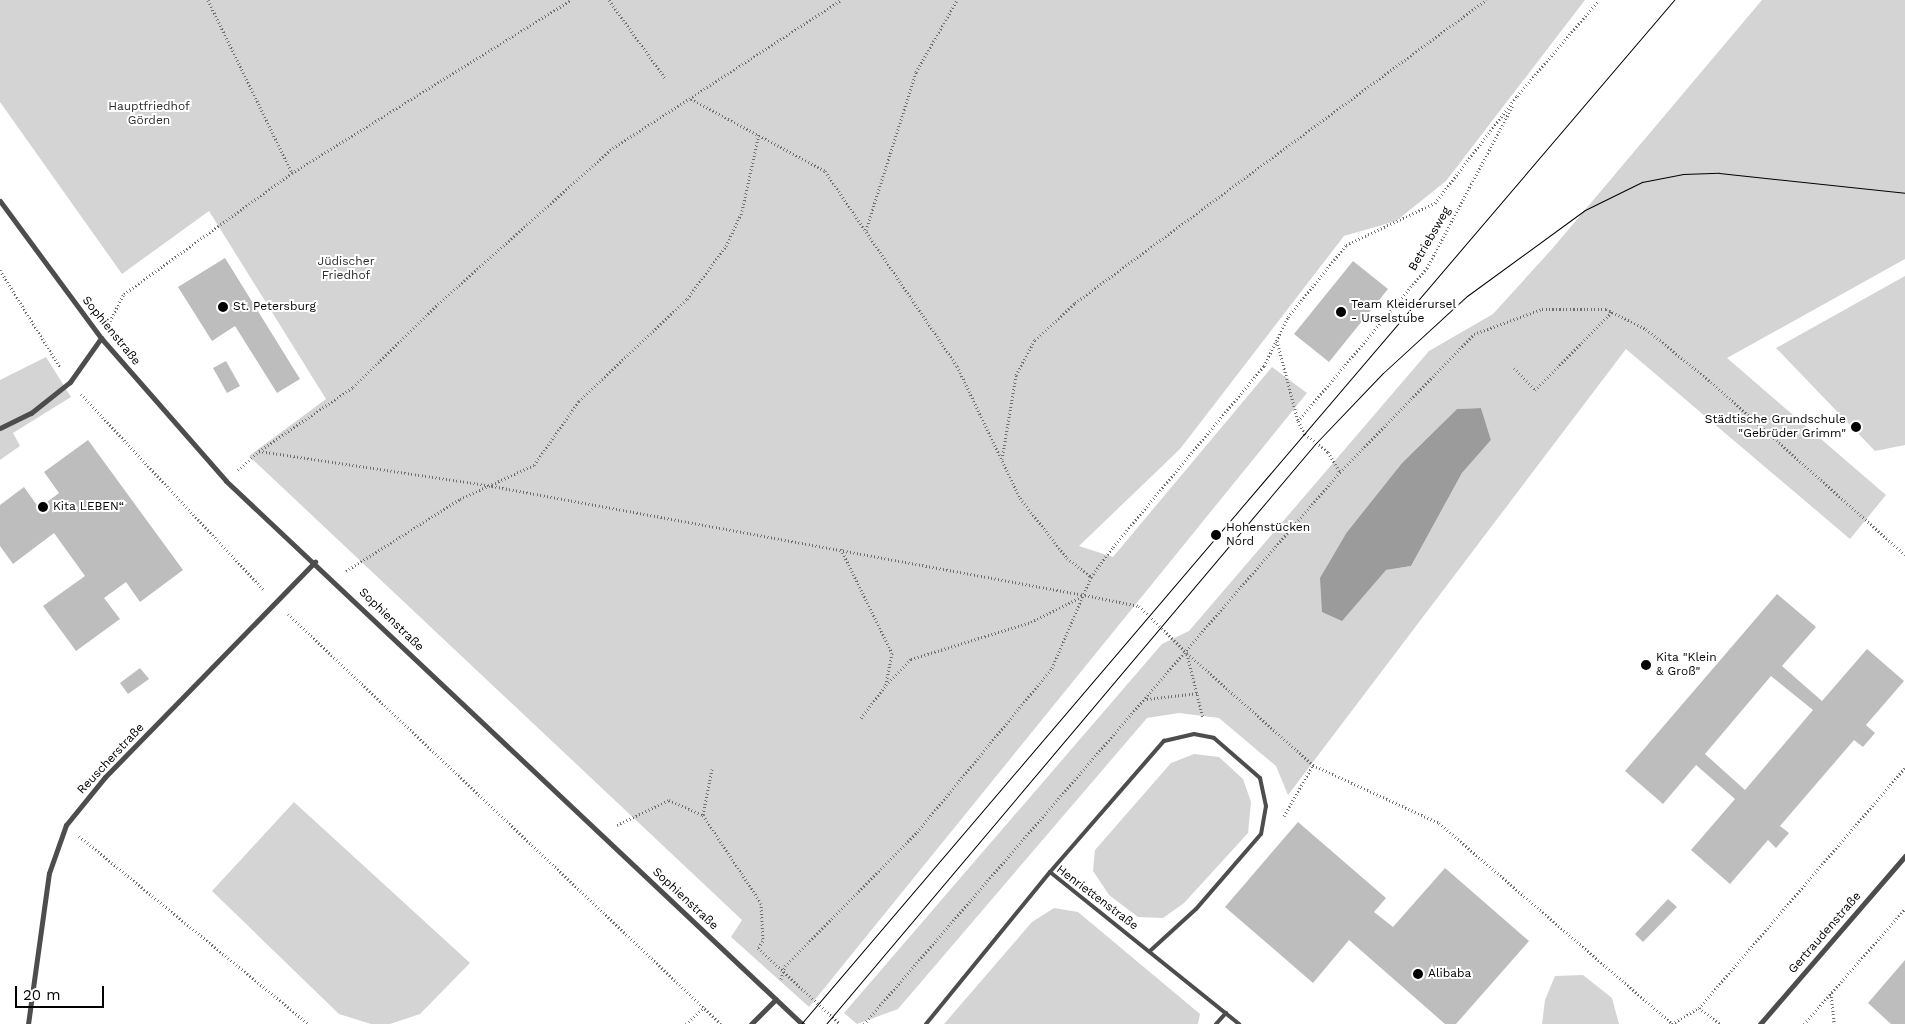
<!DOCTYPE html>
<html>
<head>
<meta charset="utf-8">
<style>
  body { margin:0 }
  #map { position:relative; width:1905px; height:1024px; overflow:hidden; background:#fff; font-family:"Work Sans",sans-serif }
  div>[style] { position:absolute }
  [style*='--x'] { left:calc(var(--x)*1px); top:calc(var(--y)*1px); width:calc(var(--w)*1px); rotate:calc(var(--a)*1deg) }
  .green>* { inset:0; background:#d4d4d4 }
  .water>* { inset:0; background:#9b9b9b }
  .building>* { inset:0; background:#bdbdbd }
  .path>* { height:3px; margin-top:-1.5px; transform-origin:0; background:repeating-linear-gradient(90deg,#6f6f6f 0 1px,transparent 0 3.5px) }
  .lane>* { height:4px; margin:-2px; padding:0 2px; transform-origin:2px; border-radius:2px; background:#4d4d4d }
  .street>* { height:5px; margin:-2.5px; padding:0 2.5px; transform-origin:2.5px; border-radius:2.5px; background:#4d4d4d }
  .tram>* { height:1px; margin:-0.5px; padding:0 0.5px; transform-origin:0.5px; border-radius:0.5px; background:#000 }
  .dots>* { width:14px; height:14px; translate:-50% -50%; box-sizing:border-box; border:2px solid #fff; border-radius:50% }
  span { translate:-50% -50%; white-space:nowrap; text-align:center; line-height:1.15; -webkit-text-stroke:4px #fff; paint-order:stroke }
  .park-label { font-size:12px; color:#2b2b2b }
  .street-label { font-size:12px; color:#000 }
  .poi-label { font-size:12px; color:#000 }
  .left { translate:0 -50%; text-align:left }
  .right { translate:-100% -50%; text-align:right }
  .scale { position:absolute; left:15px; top:986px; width:89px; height:22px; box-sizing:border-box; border:2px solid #000; border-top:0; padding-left:6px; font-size:15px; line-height:18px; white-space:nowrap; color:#000; -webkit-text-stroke:4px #fff; paint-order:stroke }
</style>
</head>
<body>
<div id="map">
  <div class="green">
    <i style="clip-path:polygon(0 0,1585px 0,1446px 181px,1396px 221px,1344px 236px,1180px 449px,1079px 546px,1113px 557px,1272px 367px,1307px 393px,809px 1007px,731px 937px,742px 920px,249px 456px,326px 399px,209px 211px,122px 274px,0 102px)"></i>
    <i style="clip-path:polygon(evenodd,1762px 0,1905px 0,1905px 259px,1727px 358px,1886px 495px,1850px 539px,1626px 349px,1288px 795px,1276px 766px,1219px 718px,1179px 713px,1147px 718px,898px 1009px,857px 1024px,844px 1013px,1162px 644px,1189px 631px,1429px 351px,1493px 314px,1552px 249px,1762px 0,1481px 408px,1491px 440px,1462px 473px,1411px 566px,1386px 570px,1347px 532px,1402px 463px,1457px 409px,1481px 408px)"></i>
    <i style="clip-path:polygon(1905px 276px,1905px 445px,1875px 451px,1776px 348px)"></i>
    <i style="clip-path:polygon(46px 357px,71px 397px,13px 433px,20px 446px,0 460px,0 380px)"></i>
    <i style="clip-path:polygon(1194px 754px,1219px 757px,1243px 779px,1251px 802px,1248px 833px,1184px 903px,1163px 918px,1138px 917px,1109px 895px,1093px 871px,1095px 850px,1171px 763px)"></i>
    <i style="clip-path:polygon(294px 802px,470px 963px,420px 1014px,390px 1024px,371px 1024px,339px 1014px,212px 891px)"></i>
    <i style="clip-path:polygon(1054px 908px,1078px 912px,1200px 1014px,1198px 1024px,944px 1024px,1032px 922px)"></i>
    <i style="clip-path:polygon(1583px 975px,1612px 998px,1619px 1024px,1542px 1024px,1545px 1000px,1555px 976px)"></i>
  </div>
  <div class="water">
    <i style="clip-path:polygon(1481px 408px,1491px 440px,1462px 473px,1411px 566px,1386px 570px,1342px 621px,1322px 612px,1320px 578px,1347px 532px,1402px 463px,1457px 409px)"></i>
  </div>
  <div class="building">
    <i style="clip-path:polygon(225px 258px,300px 379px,277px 393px,235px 326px,212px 341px,178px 287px)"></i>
    <i style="clip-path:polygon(1353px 261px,1388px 289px,1329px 362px,1294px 334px)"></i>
    <i style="clip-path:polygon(226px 361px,240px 386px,227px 393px,213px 368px)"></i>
    <i style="clip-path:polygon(88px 440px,183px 570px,140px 602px,126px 582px,104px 598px,120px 619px,76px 651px,43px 606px,85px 576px,54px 533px,13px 564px,0 546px,0 505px,24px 487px,39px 508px,59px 493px,44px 472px)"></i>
    <i style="clip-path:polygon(evenodd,1777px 594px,1816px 627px,1782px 666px,1822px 701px,1867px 649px,1904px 681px,1866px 725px,1875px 733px,1863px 747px,1854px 740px,1780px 826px,1789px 833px,1776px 848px,1768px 840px,1730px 884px,1691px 850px,1735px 799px,1696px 765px,1663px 804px,1625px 771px,1777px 594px,1771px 676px,1813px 710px,1745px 790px,1705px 754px,1771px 676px)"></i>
    <i style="clip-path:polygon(140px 668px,149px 679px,128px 694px,120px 683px)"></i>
    <i style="clip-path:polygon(1298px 822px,1386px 898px,1374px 912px,1393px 927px,1445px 868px,1529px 941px,1456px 1024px,1445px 1024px,1349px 940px,1313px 983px,1225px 907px)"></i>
    <i style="clip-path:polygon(1668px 899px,1677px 907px,1643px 942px,1635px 934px)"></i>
    <i style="clip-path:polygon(1905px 960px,1905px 1024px,1891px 1024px,1868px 1003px)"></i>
  </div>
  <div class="path">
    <i style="--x:208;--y:0;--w:192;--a:64.1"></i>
    <i style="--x:292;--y:173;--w:328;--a:-31.8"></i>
    <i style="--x:609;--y:0;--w:96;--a:54.3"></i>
    <i style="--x:691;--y:99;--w:152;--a:28.2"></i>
    <i style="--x:825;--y:171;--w:235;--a:55.9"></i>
    <i style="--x:957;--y:366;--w:146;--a:64.5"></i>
    <i style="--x:1020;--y:498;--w:76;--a:51.9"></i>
    <i style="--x:1067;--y:558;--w:31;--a:38"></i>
    <i style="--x:866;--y:230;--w:166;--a:-72.4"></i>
    <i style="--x:916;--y:72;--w:83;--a:-60.3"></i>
    <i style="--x:0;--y:270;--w:114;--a:58.3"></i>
    <i style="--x:110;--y:321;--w:30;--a:-63"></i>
    <i style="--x:124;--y:294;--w:207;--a:-35.8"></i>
    <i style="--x:1277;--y:341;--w:83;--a:75.3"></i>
    <i style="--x:1298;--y:421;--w:15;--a:62"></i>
    <i style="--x:1305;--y:434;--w:29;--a:38"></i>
    <i style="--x:1328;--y:452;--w:23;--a:59"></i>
    <i style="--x:1514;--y:368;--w:30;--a:46"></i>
    <i style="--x:1535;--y:390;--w:110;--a:-45.4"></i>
    <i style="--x:81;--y:394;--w:268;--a:47"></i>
    <i style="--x:1298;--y:421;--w:200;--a:-49.9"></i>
    <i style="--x:1427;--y:268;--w:184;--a:-62.2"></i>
    <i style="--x:259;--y:451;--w:236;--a:8.5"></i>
    <i style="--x:492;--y:486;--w:602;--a:10.43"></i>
    <i style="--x:1002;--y:459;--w:85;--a:-80.5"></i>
    <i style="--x:1016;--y:375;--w:40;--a:-62"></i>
    <i style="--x:1035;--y:340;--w:54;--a:-42.8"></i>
    <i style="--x:1075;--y:303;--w:511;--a:-36.4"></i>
    <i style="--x:238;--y:470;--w:28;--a:-42"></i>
    <i style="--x:259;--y:451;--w:114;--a:-34.2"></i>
    <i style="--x:353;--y:387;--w:119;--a:-44.3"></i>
    <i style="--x:438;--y:304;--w:231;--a:-41.8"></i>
    <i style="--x:610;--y:150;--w:275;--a:-33"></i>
    <i style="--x:841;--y:549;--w:116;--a:63.9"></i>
    <i style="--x:892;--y:653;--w:33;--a:101"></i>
    <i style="--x:886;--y:685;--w:36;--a:-46"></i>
    <i style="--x:911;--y:659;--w:126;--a:-17.1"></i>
    <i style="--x:1031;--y:622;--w:60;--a:-26.6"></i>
    <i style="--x:1085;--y:595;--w:55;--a:11.5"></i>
    <i style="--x:1139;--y:606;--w:67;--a:44.4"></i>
    <i style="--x:1187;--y:653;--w:169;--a:41.6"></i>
    <i style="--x:1313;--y:765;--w:139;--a:24.7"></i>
    <i style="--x:1439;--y:823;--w:308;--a:40.7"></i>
    <i style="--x:346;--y:571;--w:135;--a:-32.3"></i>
    <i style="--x:460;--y:499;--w:81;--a:-24.7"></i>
    <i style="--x:534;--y:465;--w:78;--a:-54.9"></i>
    <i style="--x:579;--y:401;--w:149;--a:-43.4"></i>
    <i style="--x:687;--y:299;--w:66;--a:-53.7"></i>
    <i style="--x:726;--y:246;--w:38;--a:-65"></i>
    <i style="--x:742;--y:211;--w:79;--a:-77.6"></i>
    <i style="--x:288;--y:614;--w:596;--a:43.44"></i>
    <i style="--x:1187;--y:654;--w:66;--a:76"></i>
    <i style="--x:1147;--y:699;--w:52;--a:-6.6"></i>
    <i style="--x:861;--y:718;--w:41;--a:-52.9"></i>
    <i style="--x:712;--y:769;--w:47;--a:101.1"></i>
    <i style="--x:703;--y:815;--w:105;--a:56.6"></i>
    <i style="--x:761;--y:903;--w:38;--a:87"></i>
    <i style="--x:763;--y:941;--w:9;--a:126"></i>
    <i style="--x:758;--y:948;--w:112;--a:42.8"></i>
    <i style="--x:1284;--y:816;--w:59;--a:-60.4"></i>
    <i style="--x:617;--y:825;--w:58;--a:-25.7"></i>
    <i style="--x:669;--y:800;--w:37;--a:24"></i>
    <i style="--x:79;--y:836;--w:297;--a:39.3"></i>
    <i style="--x:781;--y:979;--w:14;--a:-73"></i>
    <i style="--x:785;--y:966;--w:188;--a:-45.4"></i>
    <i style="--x:917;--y:832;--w:212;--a:-50.5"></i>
    <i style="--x:1052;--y:668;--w:99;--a:-66.8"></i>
    <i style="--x:1091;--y:577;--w:37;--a:-54"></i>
    <i style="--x:1113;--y:547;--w:236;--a:-50.2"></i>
    <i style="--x:1264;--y:366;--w:55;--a:-63.9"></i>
    <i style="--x:1288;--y:317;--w:92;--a:-51.1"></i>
    <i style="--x:1346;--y:245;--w:98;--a:-25.3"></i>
    <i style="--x:1435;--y:203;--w:135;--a:-52.5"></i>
    <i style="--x:1517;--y:96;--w:126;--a:-49.5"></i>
    <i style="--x:1831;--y:993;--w:31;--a:84"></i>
    <i style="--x:1699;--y:1008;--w:26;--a:37"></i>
    <i style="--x:686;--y:1024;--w:25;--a:-43"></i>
    <i style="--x:864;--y:1024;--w:729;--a:-49.23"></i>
    <i style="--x:1340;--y:472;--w:192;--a:-45.8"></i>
    <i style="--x:1474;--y:334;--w:72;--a:-20.2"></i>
    <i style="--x:1542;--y:309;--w:64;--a:0"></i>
    <i style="--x:1606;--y:309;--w:45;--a:26.6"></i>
    <i style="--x:1646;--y:329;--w:84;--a:39.2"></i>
    <i style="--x:1711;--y:382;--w:260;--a:41.7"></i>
    <i style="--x:1672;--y:1024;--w:31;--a:-31"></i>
    <i style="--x:1699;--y:1008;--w:316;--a:-49.4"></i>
    <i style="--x:1804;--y:1024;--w:153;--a:-48.7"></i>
  </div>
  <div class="lane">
    <i style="--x:1050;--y:872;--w:243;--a:38.8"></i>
    <i style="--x:926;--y:1024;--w:196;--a:-50.8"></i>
    <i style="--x:1050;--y:872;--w:174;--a:-49"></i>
    <i style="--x:1164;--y:741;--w:31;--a:-13"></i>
    <i style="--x:1194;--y:734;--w:20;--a:11"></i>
    <i style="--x:1214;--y:738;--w:61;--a:41"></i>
    <i style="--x:1260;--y:778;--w:29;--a:78"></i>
    <i style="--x:1266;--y:806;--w:28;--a:100"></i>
    <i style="--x:1261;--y:834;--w:99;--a:130.9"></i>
    <i style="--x:1196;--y:909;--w:62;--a:137.6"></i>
    <i style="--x:1216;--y:1024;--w:15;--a:-48"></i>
  </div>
  <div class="street">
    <i style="--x:0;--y:201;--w:170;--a:53.6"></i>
    <i style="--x:101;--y:338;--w:190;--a:48.8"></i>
    <i style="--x:226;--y:481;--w:792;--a:43.31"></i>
    <i style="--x:0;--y:428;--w:34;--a:-26"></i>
    <i style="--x:31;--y:413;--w:50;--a:-38.5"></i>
    <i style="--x:70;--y:382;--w:54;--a:-54.8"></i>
    <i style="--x:28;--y:1024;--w:152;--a:-82.1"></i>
    <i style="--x:49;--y:873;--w:51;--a:-70.5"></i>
    <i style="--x:66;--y:825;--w:62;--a:-50.9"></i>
    <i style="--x:105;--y:777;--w:301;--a:-45.7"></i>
    <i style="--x:751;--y:1024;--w:35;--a:-45"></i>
    <i style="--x:1760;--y:1024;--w:222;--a:-49.2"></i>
  </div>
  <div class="tram">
    <i style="--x:801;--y:1024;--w:1346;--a:-49.55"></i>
    <i style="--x:826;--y:1024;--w:760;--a:-49.86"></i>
    <i style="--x:1316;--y:443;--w:97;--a:-46.3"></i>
    <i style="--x:1383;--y:373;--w:114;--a:-42.5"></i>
    <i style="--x:1467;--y:296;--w:146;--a:-36.1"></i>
    <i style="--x:1585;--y:210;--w:64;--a:-26.2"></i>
    <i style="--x:1642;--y:182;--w:42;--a:-11"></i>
    <i style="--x:1683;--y:174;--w:36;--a:-2"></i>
    <i style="--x:1719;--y:173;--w:187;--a:6.1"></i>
  </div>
  <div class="dots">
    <i style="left:223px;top:307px;background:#000"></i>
    <i style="left:1341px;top:312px;background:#000"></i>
    <i style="left:1856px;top:427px;background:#000"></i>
    <i style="left:43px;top:507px;background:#000"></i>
    <i style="left:1216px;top:535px;background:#000"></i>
    <i style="left:1646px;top:665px;background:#000"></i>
    <i style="left:1418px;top:974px;background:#000"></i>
  </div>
  <div class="park-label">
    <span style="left:149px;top:114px">Hauptfriedhof<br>Görden</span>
    <span style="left:346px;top:269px">Jüdischer<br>Friedhof</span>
  </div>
  <div class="street-label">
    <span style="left:1430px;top:239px;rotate:-60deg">Betriebsweg</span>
    <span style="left:111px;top:331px;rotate:51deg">Sophienstraße</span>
    <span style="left:391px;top:620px;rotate:44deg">Sophienstraße</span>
    <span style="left:111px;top:759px;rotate:-47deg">Reuscherstraße</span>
    <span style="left:1097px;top:898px;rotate:37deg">Henriettenstraße</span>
    <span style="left:685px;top:899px;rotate:43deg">Sophienstraße</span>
    <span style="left:1825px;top:933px;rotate:-49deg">Gertraudenstraße</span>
  </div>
  <div class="poi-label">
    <span class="left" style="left:1351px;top:312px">Team Kleiderursel<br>- Urselstube</span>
    <span class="left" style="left:233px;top:307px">St. Petersburg</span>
    <span class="right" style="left:1846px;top:427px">Städtische Grundschule<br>"Gebrüder Grimm"</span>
    <span class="left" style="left:53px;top:507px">Kita LEBEN“</span>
    <span class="left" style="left:1226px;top:535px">Hohenstücken<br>Nord</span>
    <span class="left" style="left:1656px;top:665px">Kita "Klein<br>&amp; Groß"</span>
    <span class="left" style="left:1428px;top:974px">Alibaba</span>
  </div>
  <div class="scale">20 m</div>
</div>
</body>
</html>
